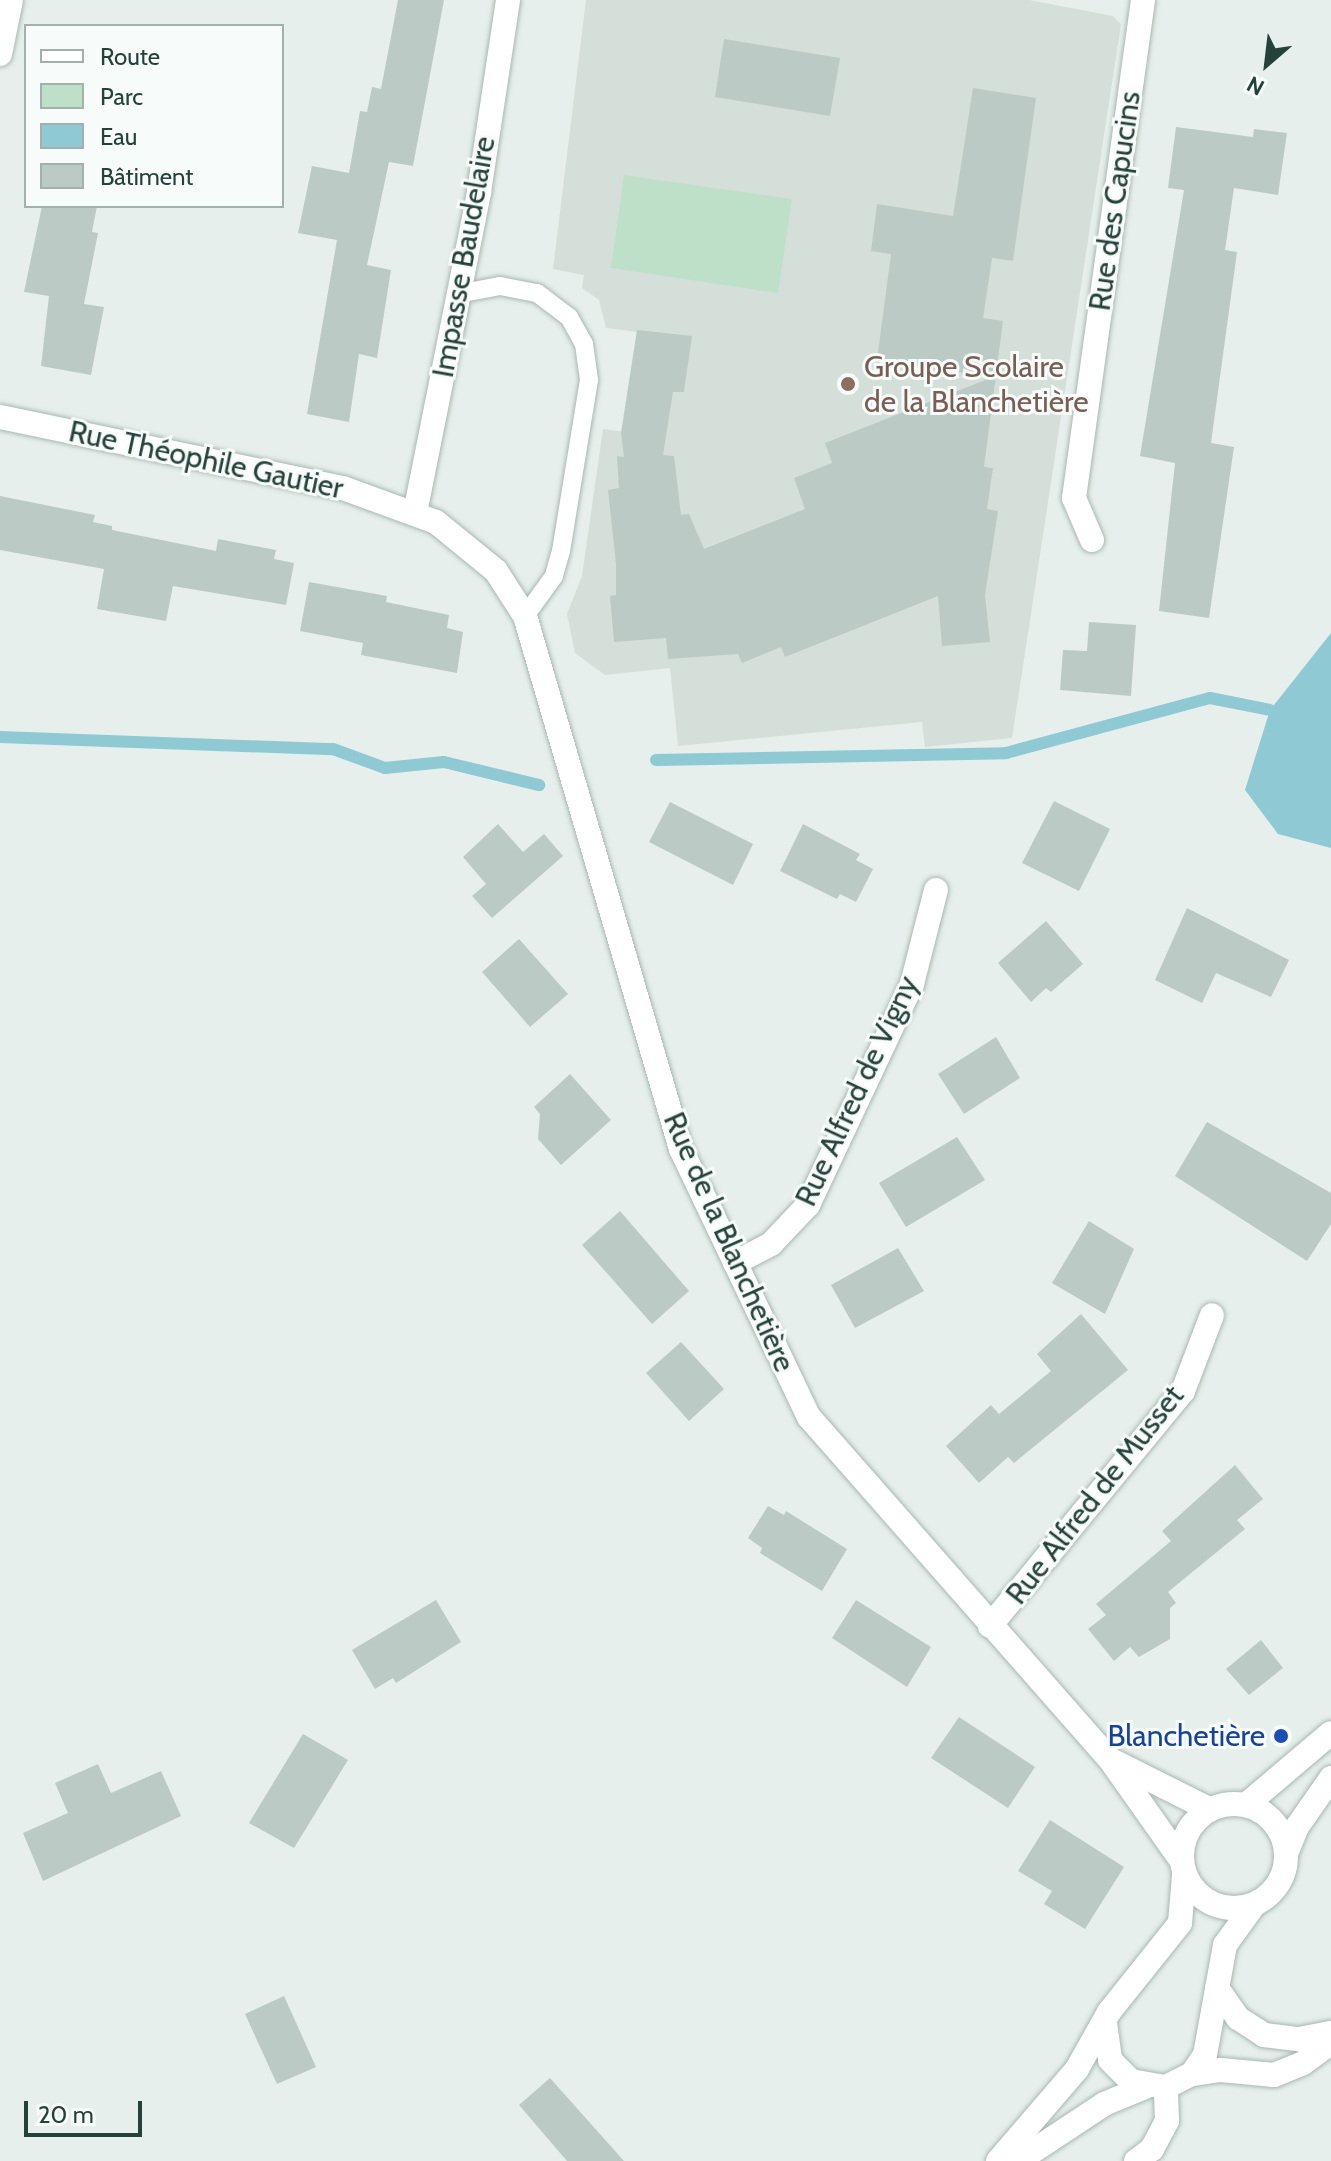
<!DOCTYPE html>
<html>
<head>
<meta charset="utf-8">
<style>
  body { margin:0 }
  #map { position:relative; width:1331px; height:2161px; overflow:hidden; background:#e6efeb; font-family:Cabin,sans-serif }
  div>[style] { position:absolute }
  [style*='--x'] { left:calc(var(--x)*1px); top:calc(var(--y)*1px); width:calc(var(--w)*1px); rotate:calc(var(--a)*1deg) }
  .built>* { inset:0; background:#d4dfda }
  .green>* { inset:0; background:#bfe0c8 }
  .water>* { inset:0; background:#8ec9d4 }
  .stream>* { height:12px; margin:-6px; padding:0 6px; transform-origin:6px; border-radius:6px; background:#8ec9d4 }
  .building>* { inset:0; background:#bbcac4 }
  .roads { filter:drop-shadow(0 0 2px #a8b8b2) drop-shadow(0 0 2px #a8b8b2) }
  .service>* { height:18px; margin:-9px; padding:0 9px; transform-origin:9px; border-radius:9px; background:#fff }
  .minor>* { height:24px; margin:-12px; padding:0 12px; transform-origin:12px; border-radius:12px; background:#fff }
  .tertiary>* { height:24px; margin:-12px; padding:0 12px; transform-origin:12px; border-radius:12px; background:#fff }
  .tertiary>.ring { margin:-12px; padding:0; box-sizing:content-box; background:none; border:24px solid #fff; border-radius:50% }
  .dots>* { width:22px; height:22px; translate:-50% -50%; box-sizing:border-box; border:4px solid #f7fbf9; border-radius:50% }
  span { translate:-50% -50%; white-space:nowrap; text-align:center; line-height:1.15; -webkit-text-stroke:6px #f7fbf9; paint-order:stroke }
  .street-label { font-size:30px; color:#24423a }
  .education-label { font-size:30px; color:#785e54 }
  .left { translate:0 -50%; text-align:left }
  .transit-label { font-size:30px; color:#164399 }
  .right { translate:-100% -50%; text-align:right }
  .legend { position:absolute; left:24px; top:24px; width:260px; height:184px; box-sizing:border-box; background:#f7fbf9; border:2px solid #a3b1ad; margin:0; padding:10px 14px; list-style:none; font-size:24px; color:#24423a }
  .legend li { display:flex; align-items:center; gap:16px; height:40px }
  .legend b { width:40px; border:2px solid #a3b1ad }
  .north { position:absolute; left:1227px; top:24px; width:80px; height:80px; -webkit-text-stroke:6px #f7fbf9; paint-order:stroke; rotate:208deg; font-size:22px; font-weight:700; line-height:32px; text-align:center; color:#24423a }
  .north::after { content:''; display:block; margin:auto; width:28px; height:36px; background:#24423a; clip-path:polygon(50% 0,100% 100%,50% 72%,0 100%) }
  .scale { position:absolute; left:24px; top:2101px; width:118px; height:36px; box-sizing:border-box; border:4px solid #24423a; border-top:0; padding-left:10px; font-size:24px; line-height:28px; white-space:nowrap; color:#24423a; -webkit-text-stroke:6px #f7fbf9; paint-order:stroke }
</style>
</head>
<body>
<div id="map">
  <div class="built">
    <i style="clip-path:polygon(586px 0,1029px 0,1113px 16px,1121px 24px,1012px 738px,925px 747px,922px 722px,678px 746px,670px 668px,605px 675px,575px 653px,567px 614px,582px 576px,603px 429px,632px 433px,627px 396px,631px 371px,640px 372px,645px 333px,606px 328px,599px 300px,582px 288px,584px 275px,553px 269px)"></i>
  </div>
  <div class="green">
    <i style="clip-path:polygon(624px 175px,792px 199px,778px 293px,611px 268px)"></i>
  </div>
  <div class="water">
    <i style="clip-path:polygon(1331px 633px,1331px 848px,1278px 834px,1245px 790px,1270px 710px)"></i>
  </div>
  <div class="stream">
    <i style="--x:0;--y:737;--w:333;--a:2.1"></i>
    <i style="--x:333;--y:749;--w:55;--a:20.1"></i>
    <i style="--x:385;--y:768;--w:59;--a:-5.8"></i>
    <i style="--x:444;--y:762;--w:98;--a:13.6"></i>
    <i style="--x:656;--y:760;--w:350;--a:-1.1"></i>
    <i style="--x:1006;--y:753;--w:211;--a:-15.1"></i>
    <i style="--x:1210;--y:698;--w:61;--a:11.3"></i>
  </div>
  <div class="building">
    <i style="clip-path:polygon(398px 0,444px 0,413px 166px,389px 162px,367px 265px,391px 270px,377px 358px,359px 354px,349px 422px,307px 414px,337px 240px,298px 233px,312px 166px,349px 173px,360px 111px,367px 112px,372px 87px,381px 89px)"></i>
    <i style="clip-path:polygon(724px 39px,840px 58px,830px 116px,715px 97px)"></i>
    <i style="clip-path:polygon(973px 88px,1036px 98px,1013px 261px,992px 258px,983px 318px,1003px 321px,984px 467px,993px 468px,987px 509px,998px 511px,985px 595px,990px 642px,942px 646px,938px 596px,785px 657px,781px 647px,742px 663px,738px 654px,668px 659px,666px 638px,614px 642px,610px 596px,616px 595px,616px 564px,608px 490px,619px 488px,617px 456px,624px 457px,621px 433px,637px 330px,692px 336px,684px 392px,673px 392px,663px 455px,674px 456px,681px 515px,689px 514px,704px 549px,805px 509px,794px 478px,832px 463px,825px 443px,993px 377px,877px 360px,891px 254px,871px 251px,877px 204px,953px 216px)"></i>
    <i style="clip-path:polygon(1176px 127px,1253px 137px,1254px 129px,1287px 133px,1278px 195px,1234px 188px,1225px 250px,1237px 252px,1211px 443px,1234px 447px,1209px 618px,1159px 611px,1175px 463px,1140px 456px,1184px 190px,1168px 188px)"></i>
    <i style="clip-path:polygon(42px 206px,97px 206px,92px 232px,98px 233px,84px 304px,104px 307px,91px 375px,41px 366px,49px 296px,24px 292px)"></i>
    <i style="clip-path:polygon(0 496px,95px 515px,93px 522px,112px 526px,112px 530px,216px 551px,218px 539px,276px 550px,274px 559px,294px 563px,286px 605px,173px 586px,166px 621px,97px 609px,104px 569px,0 550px)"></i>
    <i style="clip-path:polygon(309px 582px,387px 596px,386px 602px,449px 615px,447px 628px,463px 632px,457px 673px,361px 655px,363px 643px,300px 631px)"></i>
    <i style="clip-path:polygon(1089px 622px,1136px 625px,1131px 696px,1060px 690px,1063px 650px,1087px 651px)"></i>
    <i style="clip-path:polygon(1054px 801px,1110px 829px,1079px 891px,1022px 863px)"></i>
    <i style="clip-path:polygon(670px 802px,753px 844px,733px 885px,649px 842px)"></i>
    <i style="clip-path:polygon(498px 824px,523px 852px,544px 834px,563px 856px,492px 918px,472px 896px,486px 884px,463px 857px)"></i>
    <i style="clip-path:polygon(803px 824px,860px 854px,856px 860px,873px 869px,856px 902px,840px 894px,837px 899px,780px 871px)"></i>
    <i style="clip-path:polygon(1187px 908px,1289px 960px,1271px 997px,1216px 973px,1202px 1003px,1155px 980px)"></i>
    <i style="clip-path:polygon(1046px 921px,1083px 964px,1051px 992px,1046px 988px,1031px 1002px,998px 963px)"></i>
    <i style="clip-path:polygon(519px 939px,568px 994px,530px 1027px,482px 972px)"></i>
    <i style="clip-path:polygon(996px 1037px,1020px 1078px,964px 1114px,938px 1074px)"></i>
    <i style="clip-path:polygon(570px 1074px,611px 1120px,561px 1165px,538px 1139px,540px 1114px,534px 1107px)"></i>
    <i style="clip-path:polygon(1207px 1122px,1331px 1193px,1331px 1224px,1307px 1261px,1175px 1176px)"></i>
    <i style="clip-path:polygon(957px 1137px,985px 1180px,906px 1227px,879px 1183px)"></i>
    <i style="clip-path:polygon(620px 1211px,689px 1291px,652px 1324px,582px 1245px)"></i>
    <i style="clip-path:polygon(1089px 1221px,1134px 1249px,1105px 1314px,1052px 1283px)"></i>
    <i style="clip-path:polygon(898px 1248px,924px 1291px,855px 1328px,831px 1285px)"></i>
    <i style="clip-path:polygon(1081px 1314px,1128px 1370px,1014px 1463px,1008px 1457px,979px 1483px,946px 1446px,991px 1405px,999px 1414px,1051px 1371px,1037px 1354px)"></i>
    <i style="clip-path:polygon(681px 1342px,724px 1389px,689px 1421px,646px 1373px)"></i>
    <i style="clip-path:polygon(1235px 1465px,1263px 1499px,1237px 1520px,1245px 1529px,1168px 1592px,1176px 1603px,1170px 1608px,1170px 1639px,1139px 1657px,1130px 1647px,1114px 1661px,1088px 1629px,1106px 1615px,1096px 1604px,1171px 1541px,1162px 1531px)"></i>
    <i style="clip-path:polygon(768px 1506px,784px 1515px,786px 1511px,847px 1549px,822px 1591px,760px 1553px,762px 1548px,748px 1538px)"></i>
    <i style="clip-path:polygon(436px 1600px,461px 1642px,396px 1683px,393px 1678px,375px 1689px,352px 1650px)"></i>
    <i style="clip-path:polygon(856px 1600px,931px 1647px,907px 1687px,832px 1638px)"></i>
    <i style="clip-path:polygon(1261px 1640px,1283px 1668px,1249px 1695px,1226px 1669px)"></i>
    <i style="clip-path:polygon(959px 1717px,1035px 1767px,1008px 1808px,931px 1758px)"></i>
    <i style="clip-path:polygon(303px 1734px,348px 1760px,294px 1848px,249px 1823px)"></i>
    <i style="clip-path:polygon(98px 1764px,111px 1793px,161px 1771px,181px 1816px,43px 1881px,23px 1833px,68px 1813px,55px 1783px)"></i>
    <i style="clip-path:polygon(1050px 1820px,1124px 1867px,1085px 1929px,1044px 1904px,1052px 1891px,1018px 1871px)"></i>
    <i style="clip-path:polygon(284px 1996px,316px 2067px,277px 2084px,245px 2014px)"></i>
    <i style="clip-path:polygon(550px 2078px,624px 2161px,567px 2161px,519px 2105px)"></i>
  </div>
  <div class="roads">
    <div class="service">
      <i style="--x:458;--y:294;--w:43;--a:-10.8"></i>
      <i style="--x:500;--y:286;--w:38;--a:11"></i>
      <i style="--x:537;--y:293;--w:40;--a:37"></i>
      <i style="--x:569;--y:317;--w:31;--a:61"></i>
      <i style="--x:584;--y:344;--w:36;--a:82"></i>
      <i style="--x:589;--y:380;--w:173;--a:99.3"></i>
      <i style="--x:561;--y:551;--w:26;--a:106"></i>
      <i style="--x:554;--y:576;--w:49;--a:125.9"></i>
    </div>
    <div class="minor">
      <i style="--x:0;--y:54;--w:55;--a:-78.5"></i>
      <i style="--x:0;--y:417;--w:350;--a:11.7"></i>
      <i style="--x:343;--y:488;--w:99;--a:20.1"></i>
      <i style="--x:436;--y:522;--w:77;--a:39.2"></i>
      <i style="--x:496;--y:571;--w:54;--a:57.2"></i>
      <i style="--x:525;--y:616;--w:555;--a:73.69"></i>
      <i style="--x:681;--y:1149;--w:297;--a:64.5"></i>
      <i style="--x:809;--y:1417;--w:454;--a:48.7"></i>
      <i style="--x:1109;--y:1758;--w:125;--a:54.8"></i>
      <i style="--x:415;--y:513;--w:327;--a:-78.7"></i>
      <i style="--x:479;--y:192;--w:194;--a:-81.4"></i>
      <i style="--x:1092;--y:540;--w:46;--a:-113.2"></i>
      <i style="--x:1074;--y:498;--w:503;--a:-82.11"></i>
      <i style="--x:735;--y:1263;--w:41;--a:-27.8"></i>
      <i style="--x:771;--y:1244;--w:54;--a:-46.5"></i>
      <i style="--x:808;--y:1205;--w:244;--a:-64.8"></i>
      <i style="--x:912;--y:984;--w:97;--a:-75.7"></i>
      <i style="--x:990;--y:1626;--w:304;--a:-50.6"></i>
      <i style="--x:1183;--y:1391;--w:81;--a:-69.1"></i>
      <i style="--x:1115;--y:1762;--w:105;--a:26.6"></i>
      <i style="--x:1217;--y:1988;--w:37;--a:55"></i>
      <i style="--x:1238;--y:2018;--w:31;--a:33"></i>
      <i style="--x:1264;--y:2035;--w:35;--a:7"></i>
      <i style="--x:1299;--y:2039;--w:33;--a:-11"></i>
      <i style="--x:1192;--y:2074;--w:29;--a:-8"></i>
      <i style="--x:1221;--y:2070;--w:53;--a:5.4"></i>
      <i style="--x:1274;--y:2075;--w:31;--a:-22"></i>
      <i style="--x:1303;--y:2063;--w:34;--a:-36"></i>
      <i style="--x:1136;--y:2161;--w:20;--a:-37"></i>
      <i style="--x:1152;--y:2149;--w:32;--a:-62"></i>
      <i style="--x:1167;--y:2121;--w:34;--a:-92"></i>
    </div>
    <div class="tertiary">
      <i class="ring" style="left:1182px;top:1804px;width:80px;height:80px"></i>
      <i style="--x:1246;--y:1805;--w:111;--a:-40.3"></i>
      <i style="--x:1286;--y:1854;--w:29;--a:-68"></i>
      <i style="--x:1297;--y:1827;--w:60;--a:-55.2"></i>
      <i style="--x:1105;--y:2023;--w:37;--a:82"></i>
      <i style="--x:1110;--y:2060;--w:30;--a:45"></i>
      <i style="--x:1131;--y:2081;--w:36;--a:10"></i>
      <i style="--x:1166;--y:2087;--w:29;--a:-27"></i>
      <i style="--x:1192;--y:2074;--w:23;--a:-56"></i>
      <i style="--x:1205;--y:2055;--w:112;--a:-79.7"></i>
      <i style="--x:1225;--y:1945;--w:49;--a:-54.1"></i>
      <i style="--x:998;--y:2161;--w:121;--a:-49.3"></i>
      <i style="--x:1077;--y:2069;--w:65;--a:-60.7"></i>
      <i style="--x:1109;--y:2012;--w:114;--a:-51.4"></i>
      <i style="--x:1180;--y:1923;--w:48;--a:-85.2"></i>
      <i style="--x:1018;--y:2161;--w:103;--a:-33.5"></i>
      <i style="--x:1104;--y:2104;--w:44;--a:-22.5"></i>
    </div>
  </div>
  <div class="dots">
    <i style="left:848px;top:384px;background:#8d6e63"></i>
    <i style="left:1281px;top:1736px;background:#1a4fb4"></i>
  </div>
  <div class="street-label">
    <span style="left:1115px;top:201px;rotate:-82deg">Rue des Capucins</span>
    <span style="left:464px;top:257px;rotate:-80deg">Impasse Baudelaire</span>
    <span style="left:206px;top:460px;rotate:12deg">Rue Théophile Gautier</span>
    <span style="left:857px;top:1091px;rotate:-65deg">Rue Alfred de Vigny</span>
    <span style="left:729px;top:1242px;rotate:66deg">Rue de la Blanchetière</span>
    <span style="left:1095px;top:1495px;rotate:-52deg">Rue Alfred de Musset</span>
  </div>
  <div class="education-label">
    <span class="left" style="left:864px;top:384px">Groupe Scolaire<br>de la Blanchetière</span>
  </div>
  <div class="transit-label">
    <span class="right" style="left:1265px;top:1736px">Blanchetière</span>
  </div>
  <ul class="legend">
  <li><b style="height:10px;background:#fff"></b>Route</li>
  <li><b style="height:22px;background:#bfe0c8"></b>Parc</li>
  <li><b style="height:22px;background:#8ec9d4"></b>Eau</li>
  <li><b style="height:22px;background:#bbcac4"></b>Bâtiment</li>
  </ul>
  <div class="north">N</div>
  <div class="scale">20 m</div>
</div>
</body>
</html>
